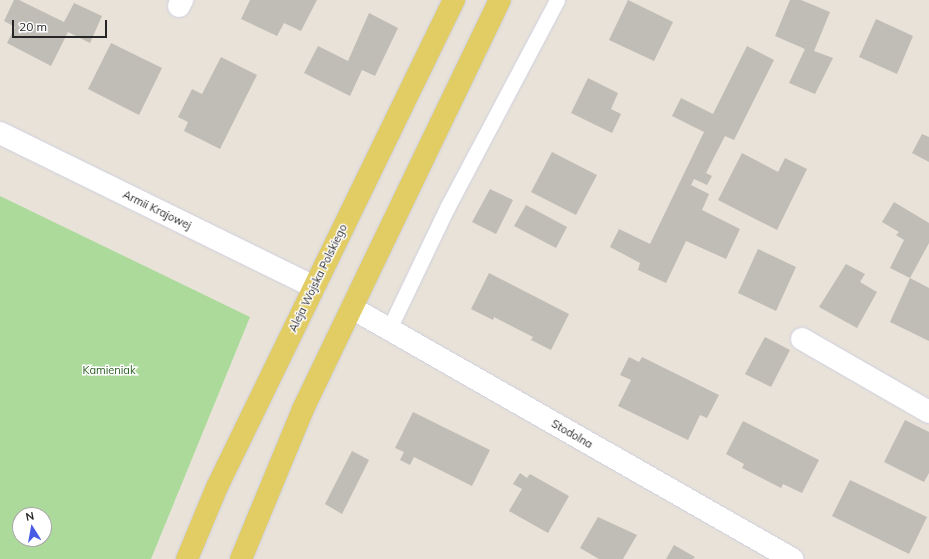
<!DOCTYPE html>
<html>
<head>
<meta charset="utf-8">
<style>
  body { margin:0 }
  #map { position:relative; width:929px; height:559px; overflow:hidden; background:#e8e2d9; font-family:Mulish,sans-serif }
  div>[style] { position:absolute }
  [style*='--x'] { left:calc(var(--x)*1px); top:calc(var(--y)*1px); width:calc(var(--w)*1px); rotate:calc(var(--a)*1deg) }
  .green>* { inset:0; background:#acda9a }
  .building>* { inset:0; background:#c0bcb6 }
  .roads { filter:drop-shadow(0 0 1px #ced0de) drop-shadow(0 0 1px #ced0de) }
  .service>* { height:15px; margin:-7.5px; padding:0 7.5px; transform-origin:7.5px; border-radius:7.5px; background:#fff }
  .minor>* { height:22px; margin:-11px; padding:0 11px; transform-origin:11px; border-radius:11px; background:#fff }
  .primary>* { height:22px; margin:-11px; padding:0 11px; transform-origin:11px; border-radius:11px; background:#e2cc64 }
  span { translate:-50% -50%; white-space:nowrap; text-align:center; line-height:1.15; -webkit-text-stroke:3px #fff; paint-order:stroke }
  .street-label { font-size:11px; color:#262626 }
  .park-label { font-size:11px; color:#285b1f }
  .north { position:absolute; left:12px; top:507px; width:40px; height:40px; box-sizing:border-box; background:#fff; border:1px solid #a8a8a8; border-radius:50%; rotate:349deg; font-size:11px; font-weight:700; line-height:16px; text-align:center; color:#262626 }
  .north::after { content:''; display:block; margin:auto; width:14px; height:18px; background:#475be7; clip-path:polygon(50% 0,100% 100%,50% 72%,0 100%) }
  .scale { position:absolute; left:12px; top:20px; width:95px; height:18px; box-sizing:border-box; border:2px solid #262626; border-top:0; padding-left:5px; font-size:12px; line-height:14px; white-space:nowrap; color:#262626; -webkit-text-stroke:3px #fff; paint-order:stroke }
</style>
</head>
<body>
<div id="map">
  <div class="green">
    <i style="clip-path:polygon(evenodd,0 196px,250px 317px,151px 559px,0 559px,0 196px,20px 515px,44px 515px,44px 539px,20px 539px,20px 515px)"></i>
  </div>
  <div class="building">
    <i style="clip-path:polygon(14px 0,19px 0,64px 22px,74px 3px,102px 16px,90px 43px,68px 32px,51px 66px,7px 43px,15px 27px,4px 21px)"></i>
    <i style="clip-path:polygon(250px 0,317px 0,301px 31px,284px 23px,277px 36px,241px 19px)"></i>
    <i style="clip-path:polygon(628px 0,673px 22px,654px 61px,609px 40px)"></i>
    <i style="clip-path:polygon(790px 0,801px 0,830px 12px,814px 51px,833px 58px,815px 94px,789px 83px,805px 49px,775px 36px)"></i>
    <i style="clip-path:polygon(369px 13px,398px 28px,375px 76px,362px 70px,350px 96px,304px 73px,318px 46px,348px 61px)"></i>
    <i style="clip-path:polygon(876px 19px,913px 36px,897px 74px,859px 57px)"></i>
    <i style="clip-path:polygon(111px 43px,162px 68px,139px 115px,88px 89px)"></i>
    <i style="clip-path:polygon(747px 46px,774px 60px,734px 140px,725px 136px,706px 173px,712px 176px,707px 185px,694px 179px,691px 185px,709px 194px,702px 210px,740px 229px,726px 259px,686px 241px,666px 283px,638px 270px,640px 263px,610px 247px,619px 229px,650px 244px,704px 132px,672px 116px,681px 98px,713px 114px)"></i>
    <i style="clip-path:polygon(221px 57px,257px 75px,220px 149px,184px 131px,188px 122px,178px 117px,192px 89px,202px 94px)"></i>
    <i style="clip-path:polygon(588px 78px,618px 93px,611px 109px,621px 114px,612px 133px,571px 113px)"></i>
    <i style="clip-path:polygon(922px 134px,929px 137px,929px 162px,912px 153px)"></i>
    <i style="clip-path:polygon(552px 152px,597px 175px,576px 215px,531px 192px)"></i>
    <i style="clip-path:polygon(742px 153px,778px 172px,785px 158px,807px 169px,777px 230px,718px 200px)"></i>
    <i style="clip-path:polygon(490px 189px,513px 200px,496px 234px,472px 222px)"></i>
    <i style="clip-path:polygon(894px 202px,929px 223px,929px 243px,910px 278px,890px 268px,904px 240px,896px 235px,899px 232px,882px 222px)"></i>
    <i style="clip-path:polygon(526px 205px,567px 227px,556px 248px,514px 226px)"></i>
    <i style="clip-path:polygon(758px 249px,796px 267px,776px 311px,738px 293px)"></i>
    <i style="clip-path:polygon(846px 264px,865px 274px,860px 282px,877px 292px,857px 328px,819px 307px)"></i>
    <i style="clip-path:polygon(489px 273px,569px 314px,551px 350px,531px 340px,533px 337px,494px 317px,493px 320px,471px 309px)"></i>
    <i style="clip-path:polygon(910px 278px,929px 288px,929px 341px,890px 322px)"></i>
    <i style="clip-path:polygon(765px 337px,790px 350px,771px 387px,745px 374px)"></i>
    <i style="clip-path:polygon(629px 357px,639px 362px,642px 357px,719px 395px,707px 418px,700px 415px,688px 440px,618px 406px,631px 380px,620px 375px)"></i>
    <i style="clip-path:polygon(413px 412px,490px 450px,472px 486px,414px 457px,410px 465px,400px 460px,404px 452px,395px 448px)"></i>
    <i style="clip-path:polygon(905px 420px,929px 432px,929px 473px,924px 482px,884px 462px)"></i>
    <i style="clip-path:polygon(743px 421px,819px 460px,802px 493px,783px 484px,781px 488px,742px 468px,744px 464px,726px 454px)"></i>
    <i style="clip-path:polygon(352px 451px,369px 460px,342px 514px,325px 504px)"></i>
    <i style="clip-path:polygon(520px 473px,527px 478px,530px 474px,569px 496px,548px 533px,509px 511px,522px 489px,513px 484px)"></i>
    <i style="clip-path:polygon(850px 480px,927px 517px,909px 554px,832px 516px)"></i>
    <i style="clip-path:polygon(598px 517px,637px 535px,623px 559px,599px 559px,580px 548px)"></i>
    <i style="clip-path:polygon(674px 545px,695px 557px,693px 559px,666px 559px)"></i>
  </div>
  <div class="roads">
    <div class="service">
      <i style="--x:389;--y:329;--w:136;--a:-64.4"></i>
      <i style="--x:448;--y:206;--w:233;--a:-62.1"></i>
    </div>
    <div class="minor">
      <i style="--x:179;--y:6;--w:7;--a:-63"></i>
      <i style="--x:0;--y:133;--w:350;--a:26.1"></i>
      <i style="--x:352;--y:308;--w:507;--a:29.7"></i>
      <i style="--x:802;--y:339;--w:146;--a:29.9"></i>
    </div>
    <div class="primary">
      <i style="--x:187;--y:559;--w:78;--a:-67.4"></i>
      <i style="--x:217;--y:487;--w:542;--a:-64.05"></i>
      <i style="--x:241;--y:559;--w:162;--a:-67.5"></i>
      <i style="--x:303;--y:409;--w:454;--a:-64.3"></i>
    </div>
  </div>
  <div class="street-label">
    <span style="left:157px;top:210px;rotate:26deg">Armii Krajowej</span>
    <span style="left:318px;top:278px;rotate:-64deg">Aleja Wojska Polskiego</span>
    <span style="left:572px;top:434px;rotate:30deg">Stodolna</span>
  </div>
  <div class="park-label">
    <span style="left:109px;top:370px">Kamieniak</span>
  </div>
  <div class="north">N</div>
  <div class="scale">20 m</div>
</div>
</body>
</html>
